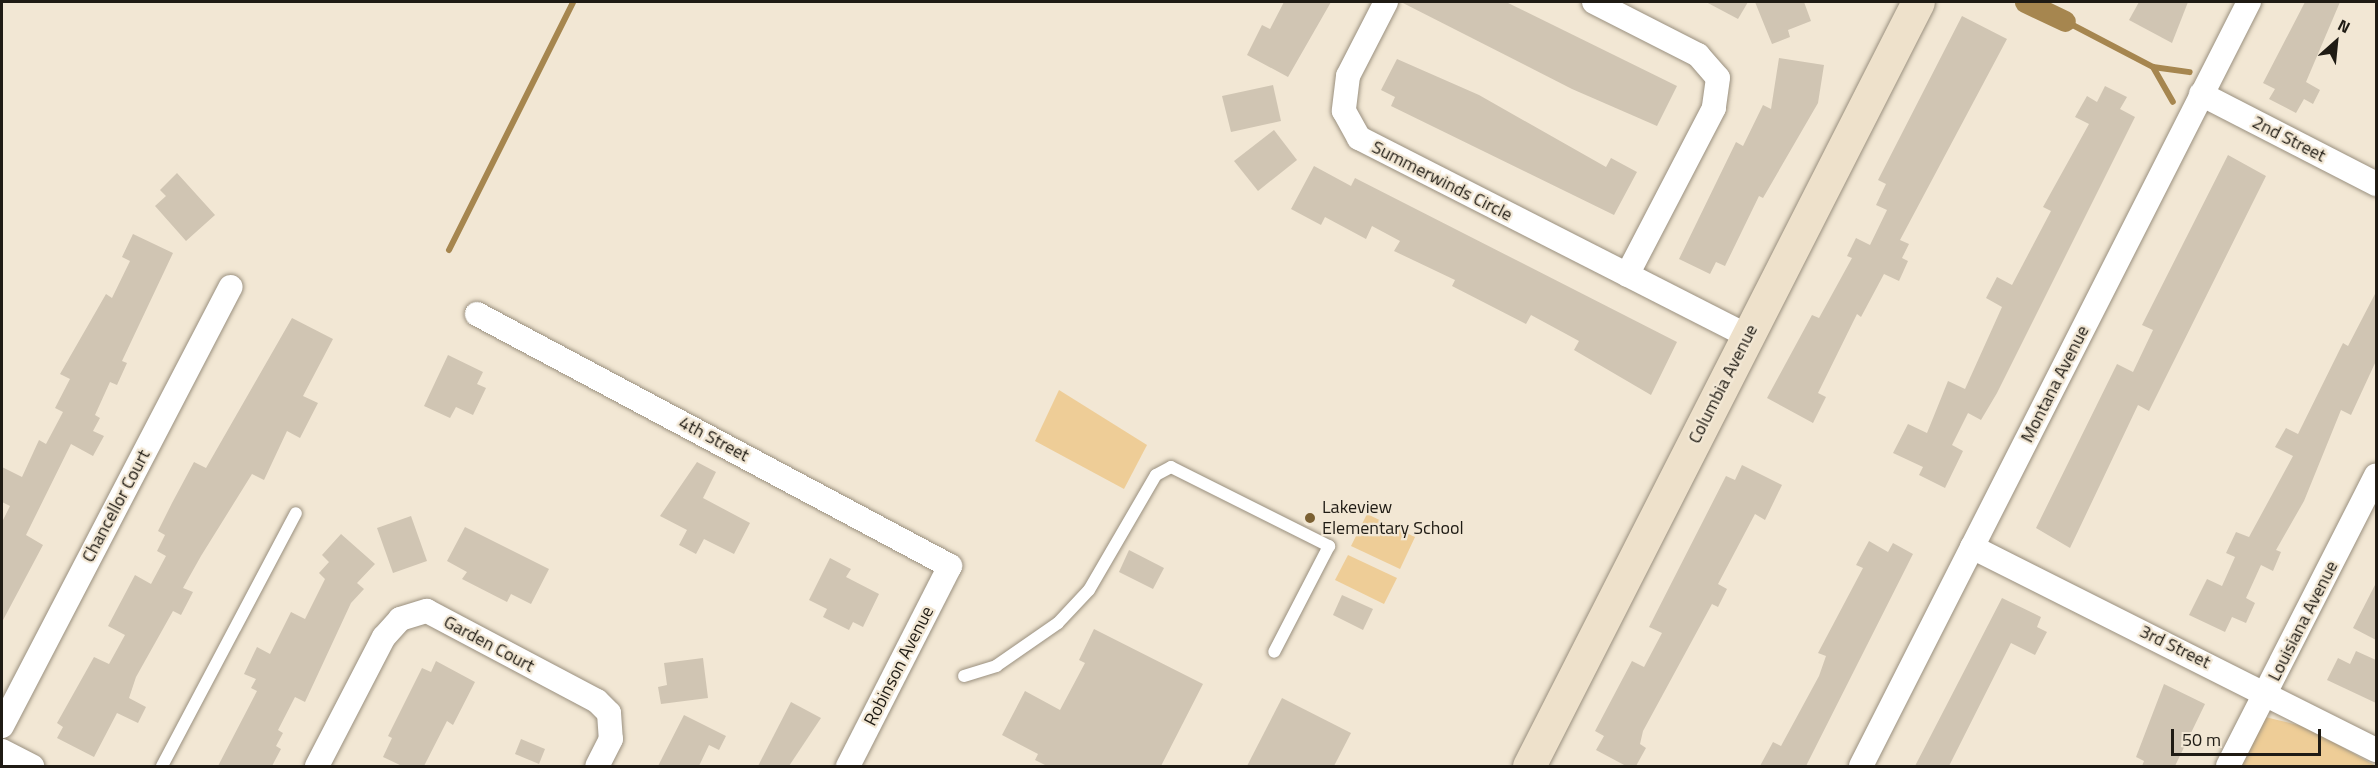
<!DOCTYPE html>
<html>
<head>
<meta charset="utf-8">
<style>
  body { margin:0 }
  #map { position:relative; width:2378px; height:768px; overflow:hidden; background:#f2e7d4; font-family:"Titillium Web",sans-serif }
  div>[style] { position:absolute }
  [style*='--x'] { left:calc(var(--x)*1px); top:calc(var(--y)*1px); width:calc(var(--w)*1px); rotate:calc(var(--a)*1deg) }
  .green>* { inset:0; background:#eecd97 }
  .stream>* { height:6px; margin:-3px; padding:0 3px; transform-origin:3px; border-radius:3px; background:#a6864f }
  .canal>* { height:21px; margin:-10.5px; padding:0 10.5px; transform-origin:10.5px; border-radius:10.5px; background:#a6864f }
  .building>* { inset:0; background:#d0c5b3 }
  .roads { filter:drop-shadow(0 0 2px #9a907f) drop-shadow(0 0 2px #9a907f) }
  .lane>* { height:12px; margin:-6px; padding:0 6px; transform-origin:6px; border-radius:6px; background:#fff }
  .street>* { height:24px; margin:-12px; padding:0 12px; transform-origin:12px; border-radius:12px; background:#fff }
  .secondary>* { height:33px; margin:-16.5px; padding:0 16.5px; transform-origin:16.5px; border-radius:16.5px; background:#eee1cb }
  .dots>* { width:16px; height:16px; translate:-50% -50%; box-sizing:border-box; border:3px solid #f2e7d4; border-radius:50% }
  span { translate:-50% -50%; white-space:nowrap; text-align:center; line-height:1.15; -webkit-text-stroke:4.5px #f2e7d4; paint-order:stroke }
  .street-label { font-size:18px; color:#1f1b14 }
  .poi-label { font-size:18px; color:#1f1b14 }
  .left { translate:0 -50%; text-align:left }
  .frame { position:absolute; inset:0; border:3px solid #1f1b14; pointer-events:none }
  .north { position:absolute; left:2306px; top:12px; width:60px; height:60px; -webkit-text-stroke:4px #f2e7d4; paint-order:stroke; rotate:27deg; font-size:16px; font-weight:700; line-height:24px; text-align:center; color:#1f1b14 }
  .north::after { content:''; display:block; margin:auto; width:21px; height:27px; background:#1f1b14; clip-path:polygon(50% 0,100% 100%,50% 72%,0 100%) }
  .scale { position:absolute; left:2171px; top:729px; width:150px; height:27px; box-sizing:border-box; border:3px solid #1f1b14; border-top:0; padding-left:8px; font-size:18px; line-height:21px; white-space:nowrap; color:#1f1b14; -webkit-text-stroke:4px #f2e7d4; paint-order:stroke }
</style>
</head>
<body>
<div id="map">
  <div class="green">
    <i style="clip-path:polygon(1059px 390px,1147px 445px,1124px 489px,1035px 441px)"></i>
    <i style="clip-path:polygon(1367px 514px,1415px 537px,1400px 569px,1351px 546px)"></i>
    <i style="clip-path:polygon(1348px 555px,1397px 578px,1384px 604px,1335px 580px)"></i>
    <i style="clip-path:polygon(2265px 717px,2306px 727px,2376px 766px,2239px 766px)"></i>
  </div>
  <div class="stream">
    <i style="--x:2065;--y:21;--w:99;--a:27.6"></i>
    <i style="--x:2153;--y:67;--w:37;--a:8"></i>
    <i style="--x:2153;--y:67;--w:40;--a:60.3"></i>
    <i style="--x:449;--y:250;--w:277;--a:-63.4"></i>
  </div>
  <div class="canal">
    <i style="--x:2025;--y:2;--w:44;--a:25.4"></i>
  </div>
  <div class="building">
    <i style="clip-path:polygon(1284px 2px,1331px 2px,1288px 77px,1247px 55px,1262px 25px,1270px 29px)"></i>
    <i style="clip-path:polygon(1401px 2px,1506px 2px,1677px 86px,1657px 126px,1572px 89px)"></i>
    <i style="clip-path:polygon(1706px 2px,1748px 2px,1738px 19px)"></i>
    <i style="clip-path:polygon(1755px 2px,1804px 2px,1811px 21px,1788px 30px,1790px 37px,1772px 44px)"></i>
    <i style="clip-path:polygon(2139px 2px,2188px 2px,2172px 43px,2129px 20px)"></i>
    <i style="clip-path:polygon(2305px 2px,2340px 2px,2306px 82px,2320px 90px,2313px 104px,2304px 99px,2296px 113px,2269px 99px,2275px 89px,2263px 83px)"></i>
    <i style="clip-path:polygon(1962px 16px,2007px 39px,1900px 240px,1909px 244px,1902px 258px,1908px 261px,1899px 281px,1884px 274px,1861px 317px,1857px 314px,1818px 393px,1826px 397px,1813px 423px,1767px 398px,1812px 315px,1819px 318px,1852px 258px,1847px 256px,1856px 238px,1870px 245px,1887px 210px,1876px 205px,1886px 184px,1878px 180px)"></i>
    <i style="clip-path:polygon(1779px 58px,1824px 65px,1818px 103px,1763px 198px,1759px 196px,1725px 266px,1716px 262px,1710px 274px,1679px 259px,1736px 142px,1743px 146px,1763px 105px,1771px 109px)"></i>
    <i style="clip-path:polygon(1397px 59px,1479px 95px,1606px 167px,1611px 158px,1637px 172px,1614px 215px,1391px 106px,1395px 97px,1381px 90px)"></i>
    <i style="clip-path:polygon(1273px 85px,1281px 121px,1231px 132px,1222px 96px)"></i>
    <i style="clip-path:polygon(2105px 86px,2127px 97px,2120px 109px,2135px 117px,1997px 393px,1981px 420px,1968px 413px,1952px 445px,1963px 451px,1945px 488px,1919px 475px,1923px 467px,1893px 453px,1908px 424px,1927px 433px,1948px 381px,1965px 389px,2002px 307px,1986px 298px,1997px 277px,2012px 285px,2051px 211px,2043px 207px,2089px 124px,2075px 117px,2087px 96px,2097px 102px)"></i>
    <i style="clip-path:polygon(1274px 130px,1297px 160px,1258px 191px,1234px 161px)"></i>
    <i style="clip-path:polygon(2228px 155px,2266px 176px,2149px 411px,2138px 405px,2070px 548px,2036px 528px,2117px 364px,2133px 372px,2153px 330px,2142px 325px)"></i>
    <i style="clip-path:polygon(1314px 166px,1351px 186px,1355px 178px,1677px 342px,1651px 395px,1574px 350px,1579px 341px,1531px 315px,1526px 324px,1452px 286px,1455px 280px,1394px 251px,1400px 241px,1372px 226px,1366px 239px,1325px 217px,1321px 225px,1291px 209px)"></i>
    <i style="clip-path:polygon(177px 173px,215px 215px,186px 241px,155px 206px,166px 196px,160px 190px)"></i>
    <i style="clip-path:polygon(133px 234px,173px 253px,122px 361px,127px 363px,117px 385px,110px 382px,95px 415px,100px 418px,93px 431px,104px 436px,93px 456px,71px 444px,26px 535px,43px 545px,2px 622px,2px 522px,10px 506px,2px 502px,2px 467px,22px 477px,39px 440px,46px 444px,63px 412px,55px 408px,70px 379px,60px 374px,106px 294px,112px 298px,130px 261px,122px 257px)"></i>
    <i style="clip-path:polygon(2376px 292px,2376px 361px,2351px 415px,2341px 410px,2304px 501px,2276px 550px,2281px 552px,2273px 571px,2261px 565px,2246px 598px,2255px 603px,2246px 623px,2232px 617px,2225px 632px,2189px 615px,2207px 579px,2222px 586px,2235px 557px,2226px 553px,2236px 532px,2249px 537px,2293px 456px,2275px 447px,2286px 428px,2298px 434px,2343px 343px,2348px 346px)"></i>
    <i style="clip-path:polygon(292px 318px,333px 339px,303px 396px,318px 403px,300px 438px,287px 431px,264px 480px,252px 474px,201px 556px,183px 588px,193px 592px,181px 615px,173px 611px,136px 677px,129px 698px,146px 707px,138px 723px,117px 713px,94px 757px,57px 738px,63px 727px,57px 723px,94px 657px,109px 664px,125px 635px,108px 626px,135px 575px,151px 584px,166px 556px,157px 551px,165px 535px,158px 531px,172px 503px,194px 462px,206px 468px)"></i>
    <i style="clip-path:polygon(448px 355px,483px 372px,477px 384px,486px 388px,473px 415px,456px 407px,450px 418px,424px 406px)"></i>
    <i style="clip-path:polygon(697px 462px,716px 472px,703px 498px,750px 523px,734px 554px,704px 539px,696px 554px,679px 545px,687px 530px,660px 516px)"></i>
    <i style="clip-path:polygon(1742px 465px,1782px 485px,1765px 520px,1755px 514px,1718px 584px,1727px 589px,1718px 607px,1712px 604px,1643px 731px,1640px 744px,1646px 748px,1636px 766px,1626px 766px,1596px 750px,1604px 736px,1595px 731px,1632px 661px,1644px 667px,1662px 633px,1649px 627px,1726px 476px,1735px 480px)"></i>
    <i style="clip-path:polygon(411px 516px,427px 561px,393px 573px,377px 528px)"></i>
    <i style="clip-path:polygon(465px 527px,549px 569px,531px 604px,511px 594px,507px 602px,462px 579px,467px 572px,447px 561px)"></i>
    <i style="clip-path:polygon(341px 534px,375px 564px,357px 583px,364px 589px,351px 603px,305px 702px,295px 697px,278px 730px,283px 733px,276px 746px,281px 749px,272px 766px,218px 766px,257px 691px,251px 688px,256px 679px,244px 674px,257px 647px,270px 654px,291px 612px,305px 619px,325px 579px,319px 573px,329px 562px,322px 555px)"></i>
    <i style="clip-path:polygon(1869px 541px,1888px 552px,1893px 543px,1913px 554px,1806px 766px,1760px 766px,1773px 742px,1781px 746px,1819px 676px,1826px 656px,1818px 653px,1863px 568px,1856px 565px)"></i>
    <i style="clip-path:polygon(1129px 550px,1164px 568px,1153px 589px,1119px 572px)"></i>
    <i style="clip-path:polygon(830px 558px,851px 569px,846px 577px,879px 594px,863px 627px,853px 622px,849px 630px,823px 617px,827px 609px,809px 600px)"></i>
    <i style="clip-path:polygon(2376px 583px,2376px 640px,2353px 628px)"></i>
    <i style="clip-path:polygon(1342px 595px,1373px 609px,1363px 630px,1333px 615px)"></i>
    <i style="clip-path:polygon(2002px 598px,2041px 617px,2037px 627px,2047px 632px,2035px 655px,2011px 643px,1949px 766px,1915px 766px)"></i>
    <i style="clip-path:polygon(1094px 629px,1203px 684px,1161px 766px,1047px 766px,1035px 760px,1038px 754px,1002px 735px,1025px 691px,1060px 710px,1085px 663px,1079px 660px)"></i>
    <i style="clip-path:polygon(2356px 651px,2376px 660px,2376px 703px,2327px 680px,2338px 658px,2350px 664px)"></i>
    <i style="clip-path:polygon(703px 658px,708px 698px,661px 704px,658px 687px,667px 685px,664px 663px)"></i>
    <i style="clip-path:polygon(436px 661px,475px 682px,453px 725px,447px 721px,424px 766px,402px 766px,383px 757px,392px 738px,388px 736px,422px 668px,431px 672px)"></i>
    <i style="clip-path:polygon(2164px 684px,2205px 704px,2175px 766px,2142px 766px,2144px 761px,2136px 757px)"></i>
    <i style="clip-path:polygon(1282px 698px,1351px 733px,1334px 766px,1247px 766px)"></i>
    <i style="clip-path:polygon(791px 702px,821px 718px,789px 766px,758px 766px)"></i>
    <i style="clip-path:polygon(684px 715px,726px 736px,719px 750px,709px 745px,699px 766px,658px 766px)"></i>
    <i style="clip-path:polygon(521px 739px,545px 749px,539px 764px,515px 754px)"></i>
  </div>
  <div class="roads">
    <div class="lane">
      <i style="--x:964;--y:676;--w:34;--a:-17"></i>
      <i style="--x:996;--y:666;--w:75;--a:-34.7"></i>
      <i style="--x:1058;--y:623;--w:45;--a:-46.8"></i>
      <i style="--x:1089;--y:590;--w:133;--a:-59.8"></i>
      <i style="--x:1156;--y:475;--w:17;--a:-28"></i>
      <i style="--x:1171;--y:467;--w:177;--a:26.6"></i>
      <i style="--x:1329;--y:546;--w:119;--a:117.4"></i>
      <i style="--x:162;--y:766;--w:286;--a:-62.1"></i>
    </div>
    <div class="street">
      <i style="--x:1386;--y:2;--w:83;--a:117.2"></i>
      <i style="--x:1348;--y:76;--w:35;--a:97"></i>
      <i style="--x:1344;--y:111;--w:31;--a:61"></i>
      <i style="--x:1359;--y:138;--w:436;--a:27"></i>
      <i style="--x:1594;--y:2;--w:117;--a:27"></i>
      <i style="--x:1698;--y:55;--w:30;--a:49"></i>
      <i style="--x:1718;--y:78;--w:30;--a:98"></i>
      <i style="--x:1714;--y:108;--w:188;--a:117.5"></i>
      <i style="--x:2201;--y:94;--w:197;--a:27.2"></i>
      <i style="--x:477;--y:314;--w:536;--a:28.05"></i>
      <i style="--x:950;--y:566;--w:225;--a:117"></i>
      <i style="--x:1972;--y:547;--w:452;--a:26.7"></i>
      <i style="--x:2;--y:726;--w:495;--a:-62.5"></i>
      <i style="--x:2;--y:751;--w:34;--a:27"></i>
      <i style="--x:317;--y:766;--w:145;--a:-62.6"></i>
      <i style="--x:384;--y:637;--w:24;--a:-48"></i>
      <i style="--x:400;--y:619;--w:28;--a:-17"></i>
      <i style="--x:427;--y:611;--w:192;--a:27.9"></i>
      <i style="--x:597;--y:701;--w:17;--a:45"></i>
      <i style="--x:609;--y:713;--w:26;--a:86"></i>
      <i style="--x:611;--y:739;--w:30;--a:117"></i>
      <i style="--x:1861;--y:766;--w:857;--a:-63.08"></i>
      <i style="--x:2228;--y:766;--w:326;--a:-63"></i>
    </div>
    <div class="secondary">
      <i style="--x:1529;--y:766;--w:857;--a:-63.02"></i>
    </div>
  </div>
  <div class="dots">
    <i style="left:1310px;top:518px;background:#7b6032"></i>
  </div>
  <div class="street-label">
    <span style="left:2289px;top:139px;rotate:27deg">2nd Street</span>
    <span style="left:1442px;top:181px;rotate:27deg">Summerwinds Circle</span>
    <span style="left:1723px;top:384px;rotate:-63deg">Columbia Avenue</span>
    <span style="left:2055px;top:384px;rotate:-63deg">Montana Avenue</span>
    <span style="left:714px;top:439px;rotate:28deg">4th Street</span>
    <span style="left:116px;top:506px;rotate:-62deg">Chancellor Court</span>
    <span style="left:2303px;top:621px;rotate:-63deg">Louisiana Avenue</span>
    <span style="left:489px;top:644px;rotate:28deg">Garden Court</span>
    <span style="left:2175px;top:647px;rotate:26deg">3rd Street</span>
    <span style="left:899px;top:666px;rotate:-63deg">Robinson Avenue</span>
  </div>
  <div class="poi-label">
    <span class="left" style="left:1322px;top:518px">Lakeview<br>Elementary School</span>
  </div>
  <div class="frame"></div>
  <div class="north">N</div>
  <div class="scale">50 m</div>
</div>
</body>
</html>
